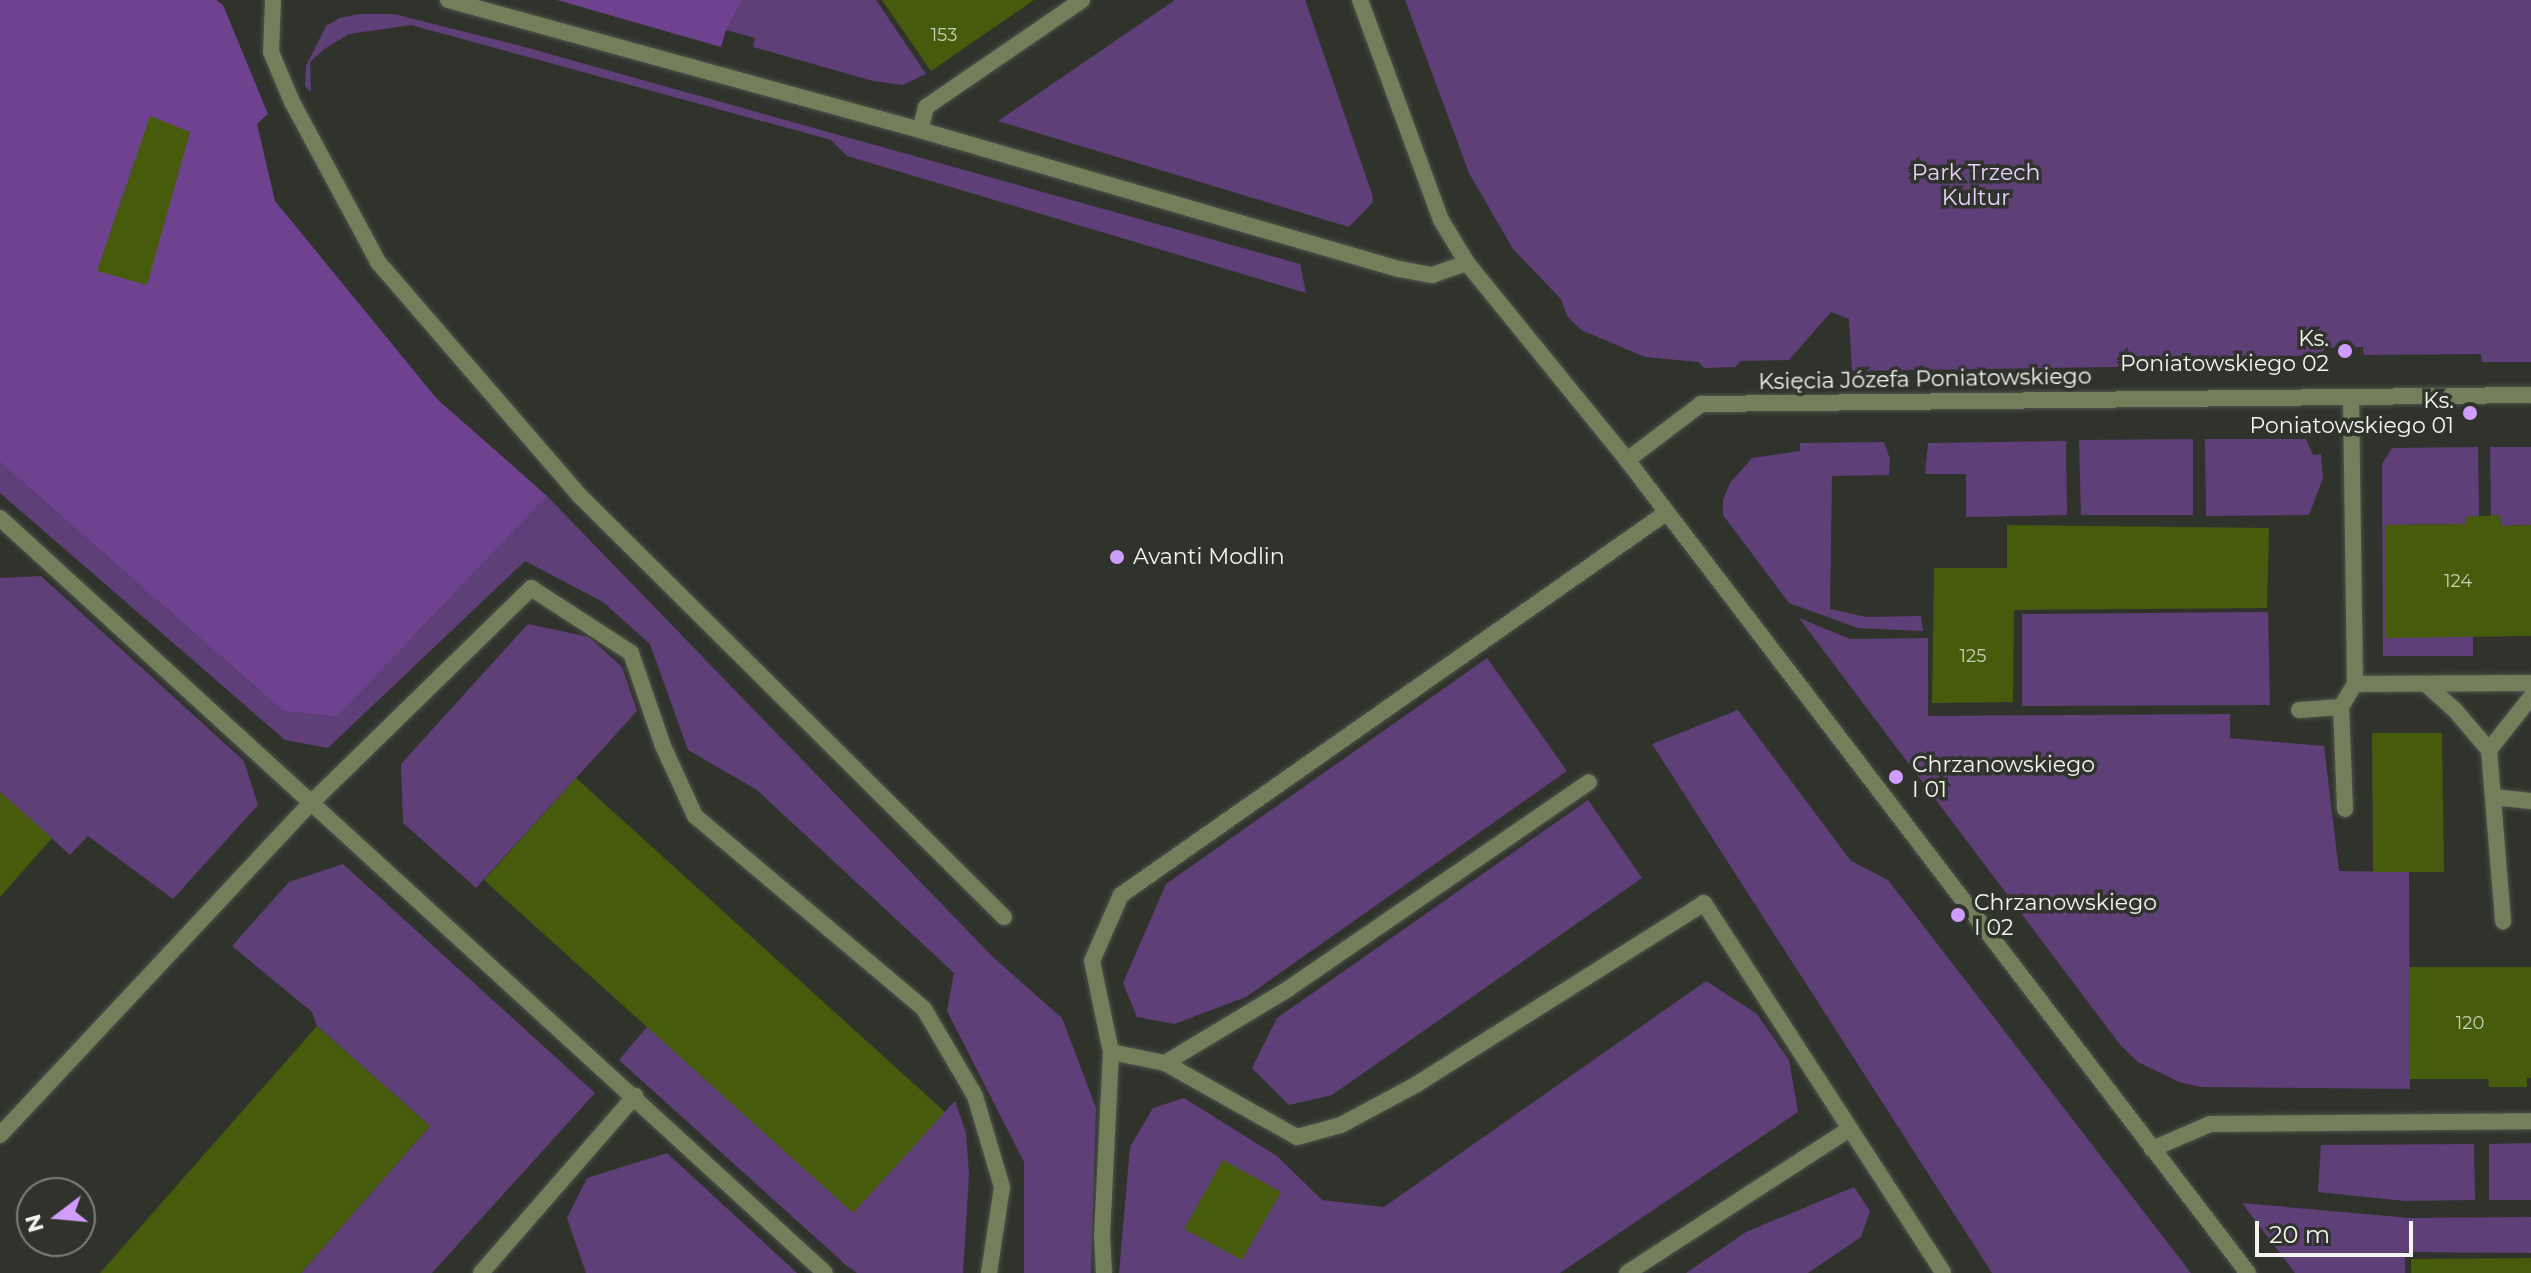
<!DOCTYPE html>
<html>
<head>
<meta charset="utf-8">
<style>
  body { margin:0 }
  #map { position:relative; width:2531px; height:1273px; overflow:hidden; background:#30332c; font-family:Montserrat,sans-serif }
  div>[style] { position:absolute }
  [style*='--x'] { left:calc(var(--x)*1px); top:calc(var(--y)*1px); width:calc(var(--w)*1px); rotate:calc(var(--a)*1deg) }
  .green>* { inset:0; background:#5f3f78 }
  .forest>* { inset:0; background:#6e428f }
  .building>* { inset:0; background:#465b0c }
  .roads { filter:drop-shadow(0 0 2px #4f524b) drop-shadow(0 0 2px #4f524b) }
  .service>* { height:16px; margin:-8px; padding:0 8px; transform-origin:8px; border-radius:8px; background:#727f5a }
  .minor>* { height:16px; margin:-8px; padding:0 8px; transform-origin:8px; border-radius:8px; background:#727f5a }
  .tertiary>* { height:16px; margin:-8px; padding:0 8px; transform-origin:8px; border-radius:8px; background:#727f5a }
  .dots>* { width:22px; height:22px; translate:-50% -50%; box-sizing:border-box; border:4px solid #30332c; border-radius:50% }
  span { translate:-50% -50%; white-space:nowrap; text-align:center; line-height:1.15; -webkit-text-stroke:7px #30332c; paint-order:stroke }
  .number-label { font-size:18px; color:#c7ceb6 }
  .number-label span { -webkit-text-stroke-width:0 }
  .park-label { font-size:22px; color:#e8d1fc }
  .poi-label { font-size:22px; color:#f2f4ef }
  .right { translate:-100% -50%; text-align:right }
  .left { translate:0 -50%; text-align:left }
  .street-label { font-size:22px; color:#f2f4ef }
  .north { position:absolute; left:16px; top:1177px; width:80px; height:80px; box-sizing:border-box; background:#30332c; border:2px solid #7e807a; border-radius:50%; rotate:254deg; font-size:22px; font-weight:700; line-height:32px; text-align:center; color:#f2f4ef }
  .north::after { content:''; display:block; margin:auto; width:28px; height:36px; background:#d19dfd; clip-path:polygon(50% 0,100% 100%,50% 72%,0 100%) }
  .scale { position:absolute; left:2255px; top:1221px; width:158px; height:36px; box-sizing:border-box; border:4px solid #f2f4ef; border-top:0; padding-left:10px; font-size:24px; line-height:28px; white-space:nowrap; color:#f2f4ef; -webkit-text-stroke:6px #30332c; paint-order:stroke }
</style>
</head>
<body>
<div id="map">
  <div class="green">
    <i style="clip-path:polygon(743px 0,876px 0,926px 74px,903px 85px,873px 81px,753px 47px,755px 38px,726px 30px)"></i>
    <i style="clip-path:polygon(1175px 0,1305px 0,1372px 194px,1373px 202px,1349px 227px,998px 121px)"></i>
    <i style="clip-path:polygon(1405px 0,2531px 0,2531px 362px,2482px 362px,2481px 354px,2364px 355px,2363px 347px,2324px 348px,2324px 356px,2239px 356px,2239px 365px,1852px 371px,1849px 319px,1831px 312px,1789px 360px,1741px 361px,1735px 367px,1704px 368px,1699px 362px,1645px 357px,1581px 330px,1567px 316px,1561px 299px,1513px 249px,1469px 173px)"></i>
    <i style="clip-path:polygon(359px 14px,394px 14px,521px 46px,1300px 264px,1306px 293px,847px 156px,831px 140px,411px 25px,349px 34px,326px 48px,310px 62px,311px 92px,305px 86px,306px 66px,326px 26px,340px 18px)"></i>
    <i style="clip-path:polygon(2193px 439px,2193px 515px,2081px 515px,2079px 440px)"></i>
    <i style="clip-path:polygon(2205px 439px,2306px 439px,2313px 455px,2321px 454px,2323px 478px,2309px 515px,2206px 516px)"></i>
    <i style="clip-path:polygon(2066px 441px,2067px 515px,1966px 517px,1966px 474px,1925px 474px,1928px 443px)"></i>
    <i style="clip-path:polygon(1884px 442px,1890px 459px,1889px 475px,1832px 476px,1830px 609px,1866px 617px,1921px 616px,1923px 631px,1858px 628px,1789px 603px,1723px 515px,1723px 500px,1730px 483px,1752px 458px,1800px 451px,1800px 443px)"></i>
    <i style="clip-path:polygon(2478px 447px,2479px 516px,2465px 517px,2465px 524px,2385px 525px,2473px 637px,2473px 656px,2383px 656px,2382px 464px,2392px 448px)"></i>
    <i style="clip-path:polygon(2490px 447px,2531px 447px,2531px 525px,2501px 526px,2500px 515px,2491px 516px)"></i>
    <i style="clip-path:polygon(0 462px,283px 711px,335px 717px,547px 496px,994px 958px,1062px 1018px,1096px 1108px,1091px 1273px,1024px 1273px,1024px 1162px,947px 1011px,954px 973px,757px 790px,688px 750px,650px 644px,603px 602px,525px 561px,328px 748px,285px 740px,0 493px)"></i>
    <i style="clip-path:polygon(41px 576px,244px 761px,258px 805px,173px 899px,88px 836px,70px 855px,0 792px,0 578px)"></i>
    <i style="clip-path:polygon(2268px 612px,2270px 705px,2022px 706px,2022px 614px)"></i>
    <i style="clip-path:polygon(1799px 618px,1850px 639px,1928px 638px,1928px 716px,2230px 714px,2230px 738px,2324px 746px,2339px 871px,2409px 872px,2410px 1089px,2201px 1087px,2179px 1082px,2138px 1062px,2121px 1046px)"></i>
    <i style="clip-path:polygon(528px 624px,589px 637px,622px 667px,637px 711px,476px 888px,403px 823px,401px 764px)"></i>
    <i style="clip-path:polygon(1487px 658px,1567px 771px,1246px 997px,1174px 1024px,1137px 1017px,1123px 983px,1166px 884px)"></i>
    <i style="clip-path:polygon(1738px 710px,1851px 861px,1888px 880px,2191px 1273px,1992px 1273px,1652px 744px)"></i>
    <i style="clip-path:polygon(1588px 800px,1642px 878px,1332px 1095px,1289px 1105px,1252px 1068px,1277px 1018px)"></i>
    <i style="clip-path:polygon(343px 864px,595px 1093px,432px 1273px,301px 1273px,430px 1126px,317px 1026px,312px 1012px,232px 946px,289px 882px)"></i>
    <i style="clip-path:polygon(1706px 981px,1757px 1014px,1789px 1060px,1798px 1112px,1560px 1273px,1119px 1273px,1130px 1147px,1153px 1108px,1184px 1098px,1277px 1156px,1322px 1200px,1384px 1207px)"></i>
    <i style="clip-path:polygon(647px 1027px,945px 1112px,955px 1101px,966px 1133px,969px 1175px,963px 1273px,857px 1273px,846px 1265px,619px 1060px)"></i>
    <i style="clip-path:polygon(2531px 1143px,2531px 1200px,2489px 1200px,2489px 1144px)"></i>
    <i style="clip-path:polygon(2474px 1144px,2475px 1200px,2405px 1201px,2318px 1192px,2321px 1145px)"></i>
    <i style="clip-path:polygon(667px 1153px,797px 1273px,586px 1273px,567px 1218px,587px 1178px)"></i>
    <i style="clip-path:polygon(1854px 1187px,1870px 1211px,1861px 1237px,1808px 1273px,1686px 1273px,1746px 1232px)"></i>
    <i style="clip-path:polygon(2242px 1203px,2410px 1218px,2531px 1217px,2531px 1253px,2405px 1252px,2405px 1273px,2295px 1273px)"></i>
  </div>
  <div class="forest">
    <i style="clip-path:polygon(0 0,216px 0,223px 5px,268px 114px,257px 124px,275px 201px,437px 399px,547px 496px,336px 717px,283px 711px,0 462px)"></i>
    <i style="clip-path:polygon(557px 0,743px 0,726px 30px,721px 47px)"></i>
  </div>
  <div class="building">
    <i style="clip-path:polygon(882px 0,1034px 0,931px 71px)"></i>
    <i style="clip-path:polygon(150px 116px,190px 132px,147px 285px,97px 271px)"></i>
    <i style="clip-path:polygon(2500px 515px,2501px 526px,2531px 525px,2531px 636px,2386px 638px,2385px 525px,2465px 524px,2465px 517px)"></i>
    <i style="clip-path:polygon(2007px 525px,2269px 528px,2267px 608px,2014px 610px,2013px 702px,1932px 703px,1934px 568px,2007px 568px)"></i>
    <i style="clip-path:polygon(2372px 733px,2442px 733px,2444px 872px,2373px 872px)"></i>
    <i style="clip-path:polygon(576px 778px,945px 1112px,853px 1213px,484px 880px)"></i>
    <i style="clip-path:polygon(0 792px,52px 838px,0 897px)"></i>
    <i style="clip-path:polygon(2409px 967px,2531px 967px,2531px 1078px,2527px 1078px,2527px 1087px,2489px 1087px,2488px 1079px,2410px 1079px)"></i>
    <i style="clip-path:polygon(317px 1026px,430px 1126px,301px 1273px,100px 1273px)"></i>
    <i style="clip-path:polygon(1223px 1160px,1281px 1192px,1242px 1260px,1184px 1229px)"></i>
    <i style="clip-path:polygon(2531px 1258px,2531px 1273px,2411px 1273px,2411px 1259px)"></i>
  </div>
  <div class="roads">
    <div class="service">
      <i style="--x:273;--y:0;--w:52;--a:92.2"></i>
      <i style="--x:271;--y:52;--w:54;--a:67.2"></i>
      <i style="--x:292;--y:102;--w:182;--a:61.7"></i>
      <i style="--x:378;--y:262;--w:308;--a:49.2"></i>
      <i style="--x:579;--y:495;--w:599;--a:44.8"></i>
      <i style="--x:448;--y:0;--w:490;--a:15.4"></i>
      <i style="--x:920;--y:130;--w:500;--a:16.2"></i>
      <i style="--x:1400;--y:269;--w:33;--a:11"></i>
      <i style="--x:1432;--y:275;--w:37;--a:-19"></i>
      <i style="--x:920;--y:130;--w:24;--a:-75"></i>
      <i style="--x:926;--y:107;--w:189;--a:-34.4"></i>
      <i style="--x:0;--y:518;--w:1118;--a:42.46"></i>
      <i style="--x:2427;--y:685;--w:36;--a:42"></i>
      <i style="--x:2454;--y:709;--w:54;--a:49.5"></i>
      <i style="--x:2489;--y:750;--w:172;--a:85.3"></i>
      <i style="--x:2299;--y:710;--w:42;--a:-4.1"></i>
      <i style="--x:2489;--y:750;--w:68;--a:-51.6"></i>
      <i style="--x:2493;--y:797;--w:38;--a:6"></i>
      <i style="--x:2345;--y:809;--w:102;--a:-92.2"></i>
      <i style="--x:2341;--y:707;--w:27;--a:-59"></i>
      <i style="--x:1111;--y:1052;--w:55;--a:11.5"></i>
      <i style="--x:1165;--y:1063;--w:151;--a:29.3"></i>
      <i style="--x:1297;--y:1137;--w:46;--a:-15.3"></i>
      <i style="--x:1341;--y:1125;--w:86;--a:-28.3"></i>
      <i style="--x:1417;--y:1084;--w:339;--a:-32.2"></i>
      <i style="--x:1704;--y:903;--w:440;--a:57.1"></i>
      <i style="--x:1165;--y:1063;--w:144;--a:-31"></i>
      <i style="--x:1288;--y:989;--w:365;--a:-34.5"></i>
      <i style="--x:0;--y:1135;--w:458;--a:-46.9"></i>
      <i style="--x:313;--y:801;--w:305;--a:-44.3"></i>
      <i style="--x:531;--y:588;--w:119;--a:33"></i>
      <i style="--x:631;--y:653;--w:98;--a:71"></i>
      <i style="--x:663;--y:746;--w:77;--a:65.4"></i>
      <i style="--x:695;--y:816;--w:299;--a:40.1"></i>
      <i style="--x:924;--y:1009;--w:101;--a:59.6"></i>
      <i style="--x:975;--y:1096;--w:95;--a:73.5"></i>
      <i style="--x:1002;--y:1187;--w:87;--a:98.6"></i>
      <i style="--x:481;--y:1273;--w:235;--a:-49"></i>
      <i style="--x:1104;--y:1273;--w:37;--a:-93"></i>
      <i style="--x:1102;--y:1236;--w:184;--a:-87.2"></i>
      <i style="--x:1111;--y:1052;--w:93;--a:-101.8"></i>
      <i style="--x:1092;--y:961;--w:72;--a:-66.3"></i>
      <i style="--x:1121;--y:895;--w:666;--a:-35.03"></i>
      <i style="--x:1627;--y:1273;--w:265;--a:-32.9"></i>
    </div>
    <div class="minor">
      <i style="--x:2351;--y:397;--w:287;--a:89.2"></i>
      <i style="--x:2355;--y:684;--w:176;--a:-0.3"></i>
      <i style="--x:1627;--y:460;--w:93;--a:-37.1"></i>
      <i style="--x:1701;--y:404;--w:830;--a:-0.62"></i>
      <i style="--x:2152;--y:1149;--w:63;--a:-23.3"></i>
      <i style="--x:2210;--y:1124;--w:321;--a:-0.5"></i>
    </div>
    <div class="tertiary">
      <i style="--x:1360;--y:0;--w:234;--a:69.8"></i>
      <i style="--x:1441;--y:220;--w:50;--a:58.8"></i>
      <i style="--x:1467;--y:263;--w:254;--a:50.9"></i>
      <i style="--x:1627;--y:460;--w:1023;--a:52.63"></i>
    </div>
  </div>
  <div class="dots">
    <i style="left:2345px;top:351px;background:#d19dfd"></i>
    <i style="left:2470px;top:413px;background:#d19dfd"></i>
    <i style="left:1117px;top:557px;background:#d19dfd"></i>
    <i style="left:1896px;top:777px;background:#d19dfd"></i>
    <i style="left:1958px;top:915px;background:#d19dfd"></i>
  </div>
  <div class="number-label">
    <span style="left:944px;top:35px">153</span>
    <span style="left:2458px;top:581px">124</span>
    <span style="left:1973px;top:656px">125</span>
    <span style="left:2470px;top:1023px">120</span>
  </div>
  <div class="park-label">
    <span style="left:1976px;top:185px">Park Trzech<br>Kultur</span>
  </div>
  <div class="poi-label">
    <span class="right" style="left:2329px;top:351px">Ks.<br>Poniatowskiego 02</span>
    <span class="right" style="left:2454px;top:413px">Ks.<br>Poniatowskiego 01</span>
    <span class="left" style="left:1133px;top:557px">Avanti Modlin</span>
    <span class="left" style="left:1912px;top:777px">Chrzanowskiego<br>I 01</span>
    <span class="left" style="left:1974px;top:915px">Chrzanowskiego<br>I 02</span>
  </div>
  <div class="street-label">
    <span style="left:1925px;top:379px;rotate:-1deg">Księcia Józefa Poniatowskiego</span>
  </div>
  <div class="north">N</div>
  <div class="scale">20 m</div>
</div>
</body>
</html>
